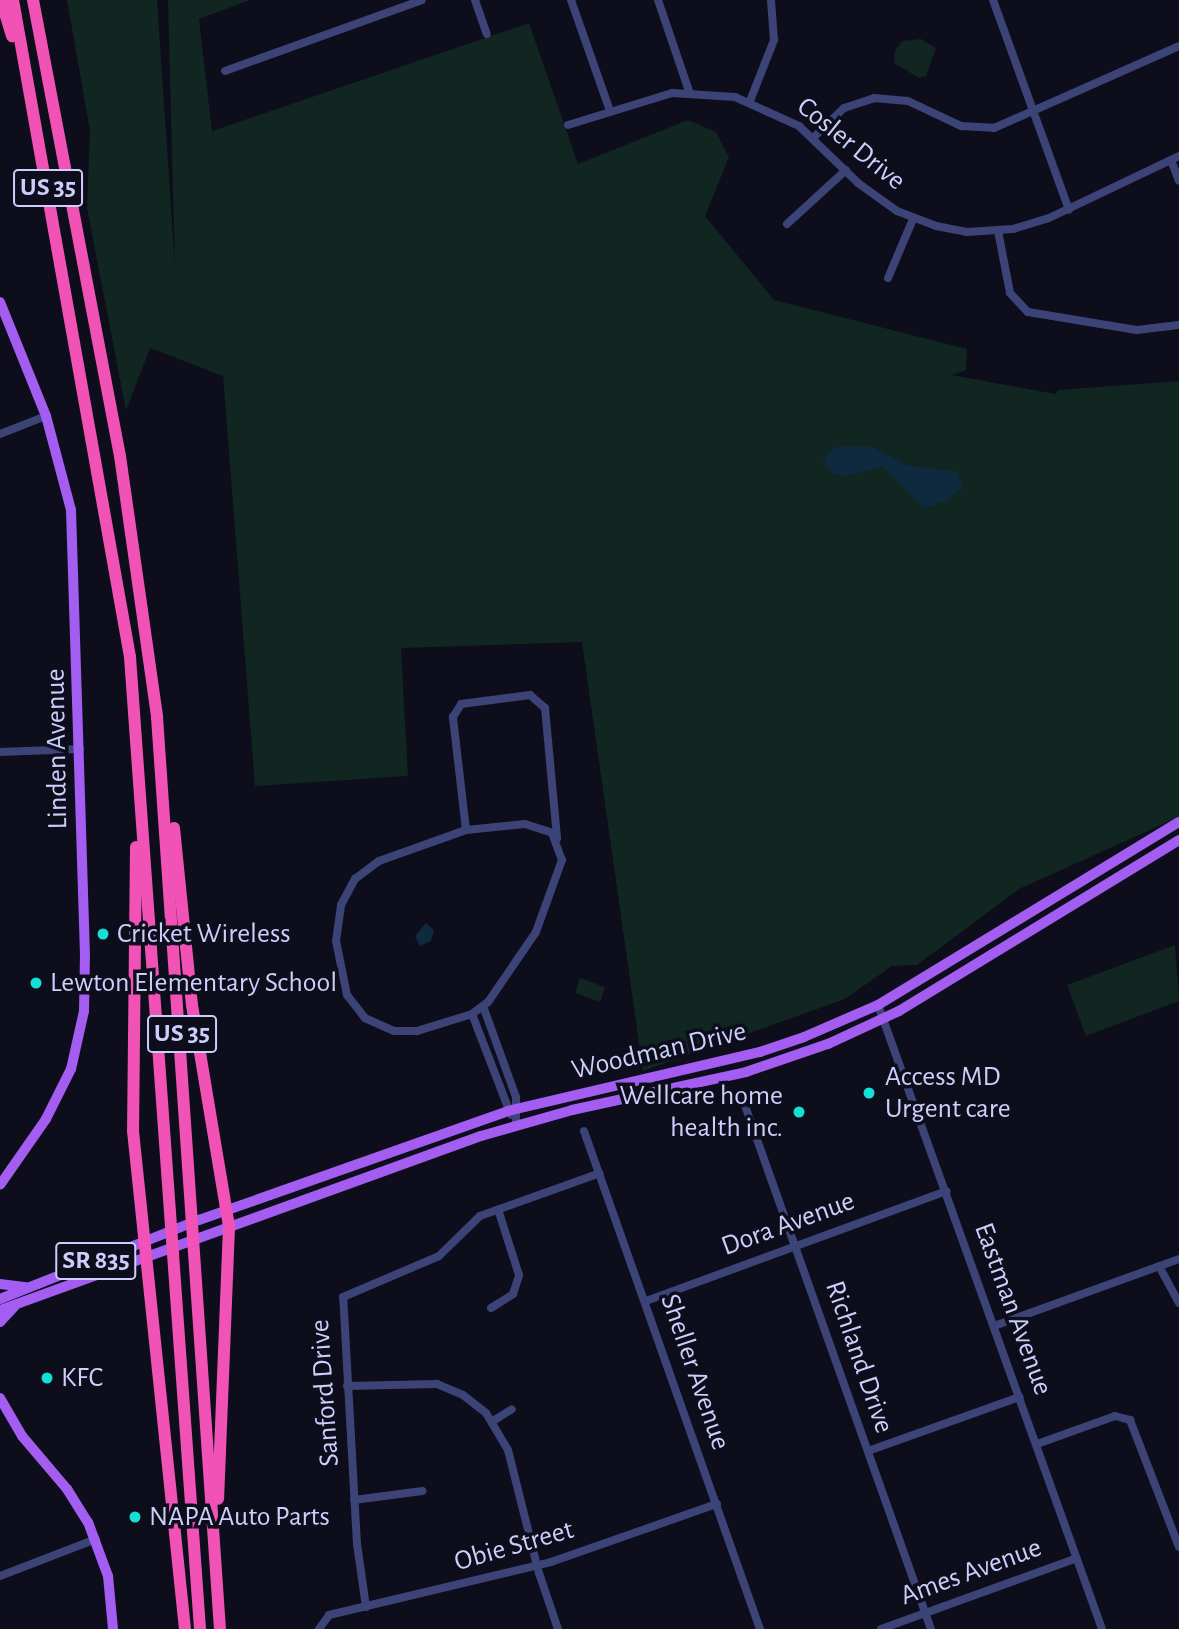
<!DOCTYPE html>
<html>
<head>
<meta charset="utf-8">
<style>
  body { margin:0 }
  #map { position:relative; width:1179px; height:1629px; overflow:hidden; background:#0d0d1c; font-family:"Alegreya Sans",sans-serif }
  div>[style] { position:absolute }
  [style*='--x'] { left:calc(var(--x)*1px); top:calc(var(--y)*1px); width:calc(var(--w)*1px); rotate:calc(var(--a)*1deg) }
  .green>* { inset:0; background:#112521 }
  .water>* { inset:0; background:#0f293e }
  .minor>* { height:8px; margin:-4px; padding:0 4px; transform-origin:4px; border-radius:4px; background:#3c4377 }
  .major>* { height:10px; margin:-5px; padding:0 5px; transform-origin:5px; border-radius:5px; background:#a35df1 }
  .highway>* { height:12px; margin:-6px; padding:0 6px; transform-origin:6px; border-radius:6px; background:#f052b6 }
  .dots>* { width:19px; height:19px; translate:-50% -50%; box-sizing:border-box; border:4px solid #0d0d1c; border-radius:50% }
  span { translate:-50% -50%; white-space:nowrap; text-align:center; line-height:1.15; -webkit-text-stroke:7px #0d0d1c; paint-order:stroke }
  .shield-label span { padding:2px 5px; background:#0d0d1c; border:2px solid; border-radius:5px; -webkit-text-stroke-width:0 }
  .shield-label { font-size:26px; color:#cccefb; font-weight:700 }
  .street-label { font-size:28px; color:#cccefb }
  .poi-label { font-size:28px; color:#cccefb }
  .left { translate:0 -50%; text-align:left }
  .right { translate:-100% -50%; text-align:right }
</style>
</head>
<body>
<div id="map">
  <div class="green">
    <i style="clip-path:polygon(67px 0,157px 0,175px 267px,168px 0,250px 0,199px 19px,212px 131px,529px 23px,578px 164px,688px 120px,716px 132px,729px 157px,705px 216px,774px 300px,967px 349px,966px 370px,952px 375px,1055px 394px,1058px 390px,1179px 381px,1179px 817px,1019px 889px,917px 965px,892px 966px,845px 999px,643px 1071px,582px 642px,401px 648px,408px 776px,255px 786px,223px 376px,150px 348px,126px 411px,87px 208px,90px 131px)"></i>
    <i style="clip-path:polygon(921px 39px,936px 48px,926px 76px,919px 78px,894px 63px,895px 51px,902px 41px)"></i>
    <i style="clip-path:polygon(1175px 945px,1179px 1001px,1086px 1036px,1067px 985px)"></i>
    <i style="clip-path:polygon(580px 978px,605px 987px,600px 1002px,575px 993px)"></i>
  </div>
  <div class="water">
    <i style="clip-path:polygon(834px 447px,871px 447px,909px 466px,956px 471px,963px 487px,946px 501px,924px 508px,883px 466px,846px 476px,832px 473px,823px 460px)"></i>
    <i style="clip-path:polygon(426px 923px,434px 930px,431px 941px,420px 946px,415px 936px)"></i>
  </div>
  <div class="minor">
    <i style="--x:475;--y:0;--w:36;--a:71"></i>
    <i style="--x:571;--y:0;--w:118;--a:70.6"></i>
    <i style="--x:658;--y:0;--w:96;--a:71.2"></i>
    <i style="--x:993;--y:0;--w:223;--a:70.1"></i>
    <i style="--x:225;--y:71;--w:209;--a:-19.8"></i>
    <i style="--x:750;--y:101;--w:66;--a:-68.5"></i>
    <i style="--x:774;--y:40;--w:40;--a:-94.3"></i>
    <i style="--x:568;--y:125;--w:109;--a:-17.1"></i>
    <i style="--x:672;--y:93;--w:63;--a:3.6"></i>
    <i style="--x:735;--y:97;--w:70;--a:24.4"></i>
    <i style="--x:799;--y:126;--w:82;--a:44"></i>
    <i style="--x:858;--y:183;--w:48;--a:35.7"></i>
    <i style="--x:897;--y:211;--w:42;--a:21"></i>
    <i style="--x:936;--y:226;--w:31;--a:11"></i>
    <i style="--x:966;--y:232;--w:47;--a:-3.7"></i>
    <i style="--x:1013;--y:229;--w:38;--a:-17"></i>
    <i style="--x:1049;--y:218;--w:144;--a:-25.5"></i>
    <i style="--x:813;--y:138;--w:43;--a:-44.1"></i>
    <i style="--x:844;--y:108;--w:32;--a:-18"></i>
    <i style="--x:874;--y:98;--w:34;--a:5"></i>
    <i style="--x:908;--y:101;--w:59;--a:25.3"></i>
    <i style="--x:961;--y:126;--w:33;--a:3"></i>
    <i style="--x:994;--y:128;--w:202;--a:-23.9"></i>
    <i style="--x:1171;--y:160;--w:22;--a:69"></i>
    <i style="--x:787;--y:224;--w:80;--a:-42.5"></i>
    <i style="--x:998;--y:231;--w:63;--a:79"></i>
    <i style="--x:1010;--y:293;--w:26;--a:47"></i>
    <i style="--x:1028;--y:312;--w:110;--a:9.4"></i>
    <i style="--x:1137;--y:330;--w:42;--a:-6.8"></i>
    <i style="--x:888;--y:278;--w:64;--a:-67"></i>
    <i style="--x:0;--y:434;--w:49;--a:-21.4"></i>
    <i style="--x:0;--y:752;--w:80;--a:-2.1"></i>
    <i style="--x:525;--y:824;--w:28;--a:18"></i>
    <i style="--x:552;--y:833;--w:29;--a:70"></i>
    <i style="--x:562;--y:860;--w:77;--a:109.9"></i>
    <i style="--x:536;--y:932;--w:85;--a:124.4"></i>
    <i style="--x:488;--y:1002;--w:20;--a:143"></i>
    <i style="--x:472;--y:1014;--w:58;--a:162.8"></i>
    <i style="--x:417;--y:1031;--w:23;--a:180"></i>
    <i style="--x:394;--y:1031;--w:32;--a:-156"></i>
    <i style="--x:365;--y:1018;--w:29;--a:-128"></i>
    <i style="--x:347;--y:995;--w:55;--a:-101.5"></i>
    <i style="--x:336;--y:941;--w:36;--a:-82"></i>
    <i style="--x:341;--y:905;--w:30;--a:-62"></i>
    <i style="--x:355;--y:879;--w:30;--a:-37"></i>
    <i style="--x:379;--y:861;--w:92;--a:-19.6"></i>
    <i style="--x:466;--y:830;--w:59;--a:-5.8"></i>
    <i style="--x:466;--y:830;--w:114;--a:-96.6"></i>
    <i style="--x:453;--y:717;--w:15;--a:-58"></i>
    <i style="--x:461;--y:704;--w:70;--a:-7.4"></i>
    <i style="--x:530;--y:695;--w:20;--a:41"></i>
    <i style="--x:545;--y:708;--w:131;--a:84.7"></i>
    <i style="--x:878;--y:1005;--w:663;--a:70.25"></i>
    <i style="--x:483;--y:1006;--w:97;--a:70.1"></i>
    <i style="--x:516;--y:1097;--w:28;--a:90"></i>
    <i style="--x:472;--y:1014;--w:108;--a:68.9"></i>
    <i style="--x:743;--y:1100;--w:561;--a:70.44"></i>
    <i style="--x:584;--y:1131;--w:528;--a:70.54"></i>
    <i style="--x:1159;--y:1266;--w:42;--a:61.6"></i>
    <i style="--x:646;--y:1301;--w:320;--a:-20.1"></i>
    <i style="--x:491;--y:1308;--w:26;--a:-32"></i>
    <i style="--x:513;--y:1294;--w:20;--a:-72"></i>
    <i style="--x:519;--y:1275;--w:69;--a:-107.7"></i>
    <i style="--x:994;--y:1326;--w:197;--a:-19.9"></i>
    <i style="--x:347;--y:1386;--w:90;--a:-1.3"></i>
    <i style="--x:437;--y:1384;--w:28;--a:23"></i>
    <i style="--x:463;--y:1395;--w:29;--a:38"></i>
    <i style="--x:486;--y:1413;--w:43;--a:59.3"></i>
    <i style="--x:508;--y:1450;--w:127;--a:75.9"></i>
    <i style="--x:539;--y:1573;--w:59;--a:71.3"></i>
    <i style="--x:493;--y:1421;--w:22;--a:-32"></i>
    <i style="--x:1037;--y:1444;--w:83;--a:-19.7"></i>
    <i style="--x:1115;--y:1416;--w:16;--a:15"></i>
    <i style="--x:1130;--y:1420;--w:136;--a:68.9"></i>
    <i style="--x:868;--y:1451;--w:161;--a:-19.6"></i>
    <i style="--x:354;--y:1500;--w:69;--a:-7.5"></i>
    <i style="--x:0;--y:1576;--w:103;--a:-21.1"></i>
    <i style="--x:366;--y:1607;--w:64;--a:-98.1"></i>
    <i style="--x:357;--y:1544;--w:247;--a:-93.2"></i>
    <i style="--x:343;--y:1297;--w:104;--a:-23.1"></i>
    <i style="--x:439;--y:1256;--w:57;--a:-44.3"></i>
    <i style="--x:480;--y:1216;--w:127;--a:-19.7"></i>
    <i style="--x:319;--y:1629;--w:17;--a:-54"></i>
    <i style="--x:329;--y:1615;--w:228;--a:-13.4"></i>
    <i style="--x:551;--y:1562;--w:176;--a:-19.3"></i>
    <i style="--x:881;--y:1629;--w:208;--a:-19.9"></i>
  </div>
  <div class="major">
    <i style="--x:0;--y:302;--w:123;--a:68"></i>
    <i style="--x:46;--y:416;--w:97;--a:75.1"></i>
    <i style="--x:71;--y:510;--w:444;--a:88.2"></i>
    <i style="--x:85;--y:954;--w:57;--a:91"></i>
    <i style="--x:84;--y:1011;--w:59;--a:102.6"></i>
    <i style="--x:71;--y:1069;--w:56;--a:116.6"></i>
    <i style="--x:46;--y:1119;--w:80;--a:124.9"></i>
    <i style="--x:0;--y:1284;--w:26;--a:7"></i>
    <i style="--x:0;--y:1299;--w:214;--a:-21.7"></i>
    <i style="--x:199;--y:1220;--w:328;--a:-19.4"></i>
    <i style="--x:508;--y:1111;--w:259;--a:-13.2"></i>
    <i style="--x:760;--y:1052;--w:46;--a:-18.8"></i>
    <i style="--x:804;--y:1037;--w:81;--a:-23.4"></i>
    <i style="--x:878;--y:1005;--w:352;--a:-31.3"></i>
    <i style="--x:0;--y:1310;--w:512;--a:-19.89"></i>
    <i style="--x:481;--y:1136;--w:95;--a:-15.9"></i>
    <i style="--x:572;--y:1110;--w:178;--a:-12.3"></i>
    <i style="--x:746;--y:1072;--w:87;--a:-18.9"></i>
    <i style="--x:828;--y:1044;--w:78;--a:-24.9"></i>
    <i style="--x:899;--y:1011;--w:328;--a:-31.4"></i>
    <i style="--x:0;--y:1322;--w:22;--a:-47"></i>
    <i style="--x:0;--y:1398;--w:44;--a:59.9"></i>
    <i style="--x:22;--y:1436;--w:70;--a:49.7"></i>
    <i style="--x:67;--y:1489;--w:39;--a:58"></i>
    <i style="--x:88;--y:1522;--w:58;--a:69.7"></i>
    <i style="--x:108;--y:1576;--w:53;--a:84.6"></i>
  </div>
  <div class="highway">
    <i style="--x:1;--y:0;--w:38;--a:73"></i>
    <i style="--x:13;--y:0;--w:667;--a:79.9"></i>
    <i style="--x:130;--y:657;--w:975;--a:85.88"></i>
    <i style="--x:33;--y:0;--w:464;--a:79.2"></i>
    <i style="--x:120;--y:456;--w:264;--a:81.9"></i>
    <i style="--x:157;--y:717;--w:914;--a:86.05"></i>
    <i style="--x:174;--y:828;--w:178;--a:84.2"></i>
    <i style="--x:192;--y:1005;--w:225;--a:80.5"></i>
    <i style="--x:229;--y:1227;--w:272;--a:92.3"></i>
    <i style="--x:136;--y:847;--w:284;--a:90.6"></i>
    <i style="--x:133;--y:1131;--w:501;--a:84.04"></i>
  </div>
  <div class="dots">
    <i style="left:103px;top:934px;background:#13e0d5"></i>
    <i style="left:36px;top:983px;background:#13e0d5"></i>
    <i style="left:869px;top:1093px;background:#13e0d5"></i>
    <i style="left:799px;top:1112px;background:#13e0d5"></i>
    <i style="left:47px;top:1378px;background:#13e0d5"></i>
    <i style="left:135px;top:1517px;background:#13e0d5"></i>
  </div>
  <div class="shield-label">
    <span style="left:48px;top:188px">US 35</span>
    <span style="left:182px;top:1034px">US 35</span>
    <span style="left:96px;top:1261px">SR 835</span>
  </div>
  <div class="street-label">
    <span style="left:851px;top:144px;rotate:39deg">Cosler Drive</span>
    <span style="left:57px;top:749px;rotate:-91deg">Linden Avenue</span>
    <span style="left:659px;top:1051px;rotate:-13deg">Woodman Drive</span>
    <span style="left:788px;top:1224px;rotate:-20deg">Dora Avenue</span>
    <span style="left:1013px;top:1309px;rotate:70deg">Eastman Avenue</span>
    <span style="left:859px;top:1357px;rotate:71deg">Richland Drive</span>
    <span style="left:695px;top:1372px;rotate:71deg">Sheller Avenue</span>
    <span style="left:325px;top:1393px;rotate:-94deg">Sanford Drive</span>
    <span style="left:514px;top:1546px;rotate:-16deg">Obie Street</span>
    <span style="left:971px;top:1572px;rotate:-20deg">Ames Avenue</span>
  </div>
  <div class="poi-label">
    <span class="left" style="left:117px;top:934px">Cricket Wireless</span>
    <span class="left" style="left:50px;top:983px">Lewton Elementary School</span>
    <span class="left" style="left:885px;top:1093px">Access MD<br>Urgent care</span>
    <span class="right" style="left:783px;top:1112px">Wellcare home<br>health inc.</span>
    <span class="left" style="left:61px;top:1378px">KFC</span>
    <span class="left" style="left:149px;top:1517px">NAPA Auto Parts</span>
  </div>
</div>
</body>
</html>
